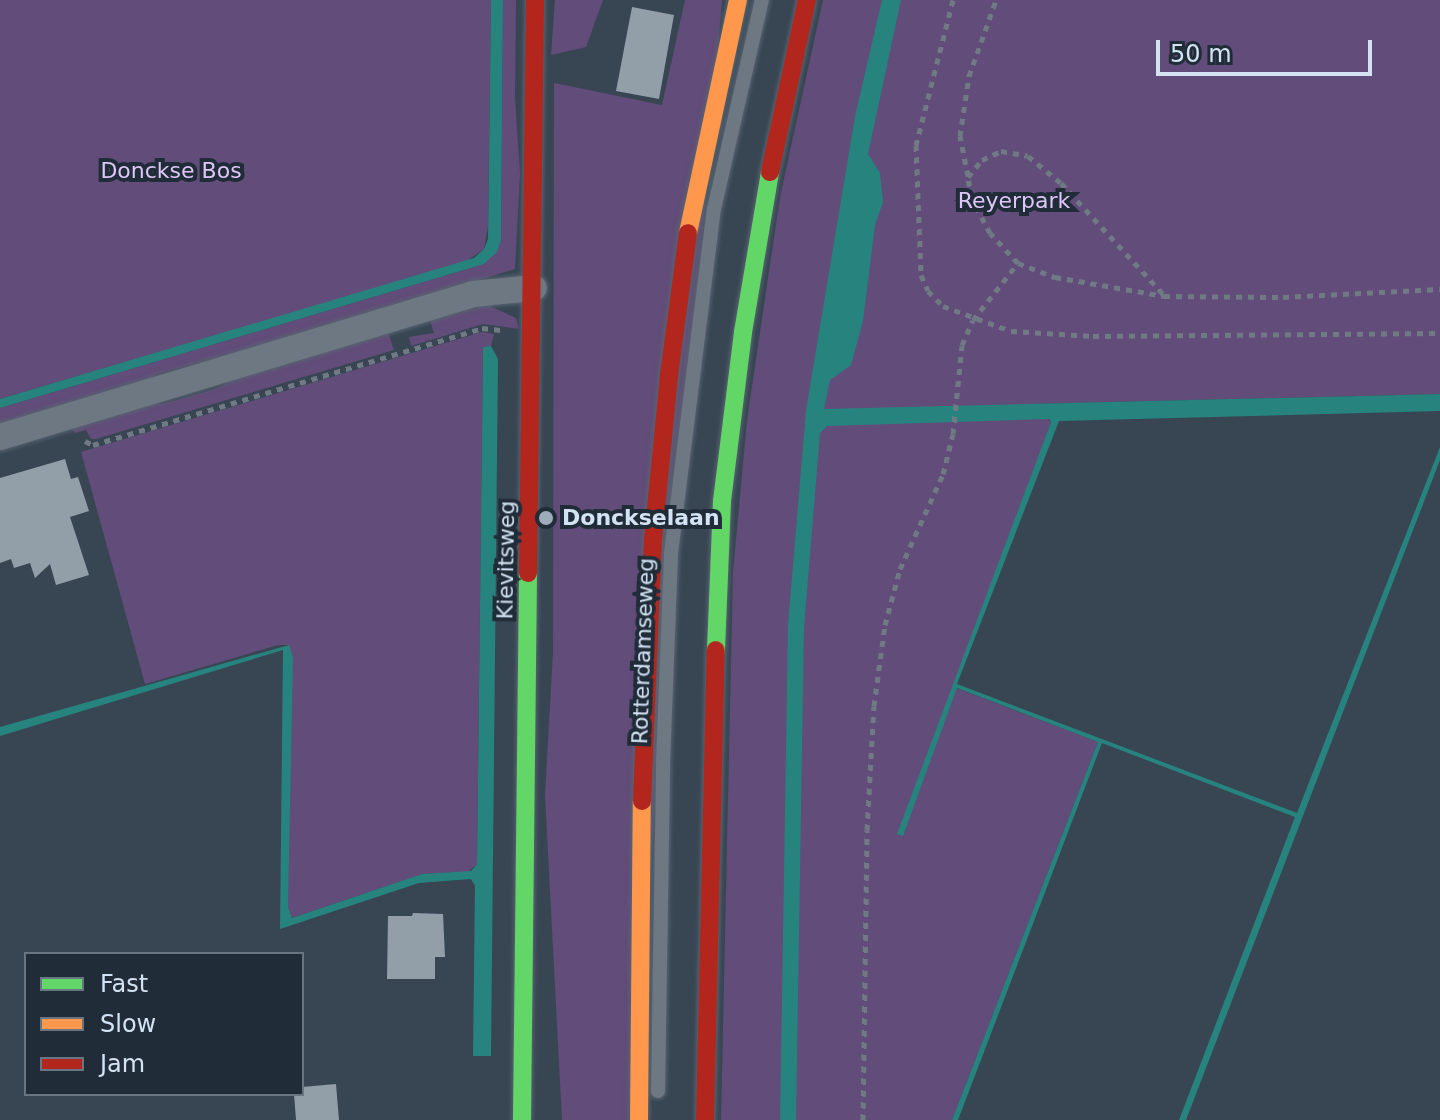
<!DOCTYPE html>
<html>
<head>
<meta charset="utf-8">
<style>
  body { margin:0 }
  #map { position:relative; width:1440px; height:1120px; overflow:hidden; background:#384654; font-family:"DejaVu Sans",sans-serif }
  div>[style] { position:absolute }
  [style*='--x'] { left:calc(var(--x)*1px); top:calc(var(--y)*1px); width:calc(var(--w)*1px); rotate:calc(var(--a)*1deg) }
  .green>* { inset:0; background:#624c79 }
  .water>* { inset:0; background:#27837e }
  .building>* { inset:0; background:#929fa8 }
  .path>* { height:5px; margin-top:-2.5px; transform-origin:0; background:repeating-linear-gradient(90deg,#6f7a84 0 6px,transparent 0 12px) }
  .roads { filter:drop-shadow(0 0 2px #576470) drop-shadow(0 0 2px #576470) }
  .lane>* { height:14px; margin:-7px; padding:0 7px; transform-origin:7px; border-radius:7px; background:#6d7883 }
  .street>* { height:26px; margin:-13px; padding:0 13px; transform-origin:13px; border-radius:13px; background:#6d7883 }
  .fast>* { height:18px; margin:-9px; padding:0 9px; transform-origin:9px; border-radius:9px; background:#63d668 }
  .slow>* { height:18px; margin:-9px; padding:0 9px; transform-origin:9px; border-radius:9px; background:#ff974d }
  .jam>* { height:18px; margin:-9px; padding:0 9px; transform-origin:9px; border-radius:9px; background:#b3261e }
  .dots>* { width:22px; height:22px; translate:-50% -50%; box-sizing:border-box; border:4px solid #202c38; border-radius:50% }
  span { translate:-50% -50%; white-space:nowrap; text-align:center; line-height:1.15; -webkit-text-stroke:8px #202c38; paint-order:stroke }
  .park-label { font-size:22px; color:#dec6f7 }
  .poi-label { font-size:22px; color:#d3e3f3; font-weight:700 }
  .left { translate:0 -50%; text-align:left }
  .street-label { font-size:22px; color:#d3e3f3 }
  .legend { position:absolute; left:24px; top:952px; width:280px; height:144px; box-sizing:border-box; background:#202c38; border:2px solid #687583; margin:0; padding:10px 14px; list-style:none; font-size:24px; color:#d3e3f3 }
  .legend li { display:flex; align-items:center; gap:16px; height:40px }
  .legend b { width:40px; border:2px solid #687583 }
  .scale { position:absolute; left:1156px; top:40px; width:216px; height:36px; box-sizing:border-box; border:4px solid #d3e3f3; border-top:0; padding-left:10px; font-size:24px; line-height:28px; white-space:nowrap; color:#d3e3f3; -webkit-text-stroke:6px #202c38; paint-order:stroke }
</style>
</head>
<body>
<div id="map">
  <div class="green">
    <i style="clip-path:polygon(0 0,491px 0,488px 226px,484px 249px,465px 262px,0 399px)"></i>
    <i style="clip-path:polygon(503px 0,516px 0,515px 97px,520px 174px,515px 269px,230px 357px,211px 359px,158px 374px,141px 384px,0 426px,0 408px,484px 264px,501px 240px)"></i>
    <i style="clip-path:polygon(555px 0,603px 0,586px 47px,551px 55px)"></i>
    <i style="clip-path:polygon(685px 0,722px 0,629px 1120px,562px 1120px,545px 795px,553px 652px,554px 83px,662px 105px)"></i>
    <i style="clip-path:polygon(823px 0,1440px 0,1440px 394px,1032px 404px,1051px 422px,945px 708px,949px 709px,956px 688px,1098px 742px,952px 1120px,721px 1120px,733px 572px,747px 420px,780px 197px)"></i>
    <i style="clip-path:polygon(487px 305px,516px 318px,519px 329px,483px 324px,411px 346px,409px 337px,434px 333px,430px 320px)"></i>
    <i style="clip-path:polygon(388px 332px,394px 350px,96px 439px,91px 439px,86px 430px,75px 433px,72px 429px,146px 405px,166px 403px,218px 388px,236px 378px)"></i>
    <i style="clip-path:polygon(482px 332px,494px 334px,491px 346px,483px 347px,477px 864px,468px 872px,422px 874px,292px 918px,288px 907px,289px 645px,278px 645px,145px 684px,81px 452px)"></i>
  </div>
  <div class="water">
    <i style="clip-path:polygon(491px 0,503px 0,501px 240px,497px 252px,484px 264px,0 408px,0 399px,474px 258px,484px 249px,488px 239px)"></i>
    <i style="clip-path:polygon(882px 0,901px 0,868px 154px,880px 173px,883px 202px,875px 225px,863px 321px,851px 365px,830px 380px,824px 409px,1440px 394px,1440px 411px,1059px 421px,957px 684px,1297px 813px,1440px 447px,1440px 460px,1186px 1120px,1179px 1120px,1295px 817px,1102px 743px,958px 1120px,952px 1120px,1098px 742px,957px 688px,903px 836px,897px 834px,1051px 422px,1049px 419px,827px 426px,820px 433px,804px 627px,796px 1120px,780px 1120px,788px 624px,806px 410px,855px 116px)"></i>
    <i style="clip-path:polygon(491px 346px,498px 359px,491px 1056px,473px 1056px,475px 886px,471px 879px,419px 883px,280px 929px,283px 650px,0 736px,0 727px,289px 645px,293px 657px,288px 907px,292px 918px,422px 874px,471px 871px,477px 864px,483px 347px)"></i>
  </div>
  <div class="building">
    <i style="clip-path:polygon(632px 7px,674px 15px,659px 99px,616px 91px)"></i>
    <i style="clip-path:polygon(65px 459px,71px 479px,78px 477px,89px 511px,70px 517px,89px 575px,56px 585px,50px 564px,35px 578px,30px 563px,14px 568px,11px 559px,0 563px,0 478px)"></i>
    <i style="clip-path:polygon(413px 913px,443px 914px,445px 957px,435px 957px,435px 979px,387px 979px,388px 916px,412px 916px)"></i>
    <i style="clip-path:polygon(336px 1084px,339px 1120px,296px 1120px,294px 1094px,302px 1094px,302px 1087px)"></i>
  </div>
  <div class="path">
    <i style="--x:953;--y:0;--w:150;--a:104.3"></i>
    <i style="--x:916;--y:145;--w:130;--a:87.8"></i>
    <i style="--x:921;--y:275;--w:17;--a:66"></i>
    <i style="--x:928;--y:291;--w:21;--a:45"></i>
    <i style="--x:943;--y:306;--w:72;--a:20.2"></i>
    <i style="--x:1011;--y:331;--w:82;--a:3.5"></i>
    <i style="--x:1093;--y:336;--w:347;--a:-0.5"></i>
    <i style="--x:968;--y:176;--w:41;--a:-101.3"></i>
    <i style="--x:960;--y:136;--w:61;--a:-81.5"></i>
    <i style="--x:969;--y:76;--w:81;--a:-70.4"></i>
    <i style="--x:1018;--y:263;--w:41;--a:-133"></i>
    <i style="--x:990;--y:233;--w:40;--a:-118"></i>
    <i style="--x:971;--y:198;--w:21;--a:-98"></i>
    <i style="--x:968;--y:177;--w:22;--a:-51"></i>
    <i style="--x:982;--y:160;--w:21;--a:-25"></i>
    <i style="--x:1001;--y:151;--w:27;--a:10"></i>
    <i style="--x:1028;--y:156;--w:43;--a:39.3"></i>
    <i style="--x:1061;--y:183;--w:152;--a:47.4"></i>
    <i style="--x:85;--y:441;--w:9;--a:27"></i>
    <i style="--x:93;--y:445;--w:406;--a:-16.7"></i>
    <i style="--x:482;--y:328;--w:19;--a:6"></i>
    <i style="--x:863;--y:1120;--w:290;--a:-89.2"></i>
    <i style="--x:867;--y:830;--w:124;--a:-86.8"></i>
    <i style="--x:874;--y:706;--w:82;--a:-82.3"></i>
    <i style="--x:885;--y:625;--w:58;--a:-75"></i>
    <i style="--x:900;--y:569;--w:104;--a:-65.6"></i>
    <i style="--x:943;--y:474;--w:41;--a:-76"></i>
    <i style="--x:953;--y:434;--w:89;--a:-84.2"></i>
    <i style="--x:962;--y:345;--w:27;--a:-66"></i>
    <i style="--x:973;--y:320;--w:73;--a:-51.7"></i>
    <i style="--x:1018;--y:263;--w:40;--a:21"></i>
    <i style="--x:1055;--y:277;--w:111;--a:9.9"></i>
    <i style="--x:1164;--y:296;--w:119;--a:0.5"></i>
    <i style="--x:1283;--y:297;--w:157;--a:-2.9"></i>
  </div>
  <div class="roads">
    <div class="lane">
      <i style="--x:658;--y:1091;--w:328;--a:-89.1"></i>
      <i style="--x:663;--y:763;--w:210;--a:-87.8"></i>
      <i style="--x:671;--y:553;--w:347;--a:-82.9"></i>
      <i style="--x:714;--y:209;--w:214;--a:-77.1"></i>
    </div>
    <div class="street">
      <i style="--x:0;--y:437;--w:494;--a:-16.8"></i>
      <i style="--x:473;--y:294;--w:61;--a:-5.6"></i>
    </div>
    <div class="fast">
      <i style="--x:716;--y:650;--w:149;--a:-87.7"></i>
      <i style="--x:722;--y:501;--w:170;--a:-82.9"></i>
      <i style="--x:743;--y:332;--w:162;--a:-80.4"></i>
      <i style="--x:522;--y:1120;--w:547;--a:-89.37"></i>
    </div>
    <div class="slow">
      <i style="--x:688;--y:233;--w:238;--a:-77.9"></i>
      <i style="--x:639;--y:1120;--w:319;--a:-89.5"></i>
    </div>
    <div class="jam">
      <i style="--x:770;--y:172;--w:176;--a:-77.9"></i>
      <i style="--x:528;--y:573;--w:573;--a:-89.3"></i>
      <i style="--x:642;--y:801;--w:262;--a:-87.6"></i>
      <i style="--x:653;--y:539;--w:165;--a:-84.4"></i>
      <i style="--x:669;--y:375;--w:143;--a:-82.4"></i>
      <i style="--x:705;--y:1120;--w:470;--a:-88.7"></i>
    </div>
  </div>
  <div class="dots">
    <i style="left:546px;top:518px;background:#9dacbb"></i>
  </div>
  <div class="park-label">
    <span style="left:171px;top:171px">Donckse Bos</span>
    <span style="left:1014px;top:201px">Reyerpark</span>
  </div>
  <div class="poi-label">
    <span class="left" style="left:562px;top:518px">Donckselaan</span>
  </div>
  <div class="street-label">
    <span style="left:506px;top:560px;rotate:-89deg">Kievitsweg</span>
    <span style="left:643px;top:651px;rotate:-88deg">Rotterdamseweg</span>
  </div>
  <ul class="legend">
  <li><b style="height:10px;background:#63d668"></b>Fast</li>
  <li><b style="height:10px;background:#ff974d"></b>Slow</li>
  <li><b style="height:10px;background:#b3261e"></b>Jam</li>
  </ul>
  <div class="scale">50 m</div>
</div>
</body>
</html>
